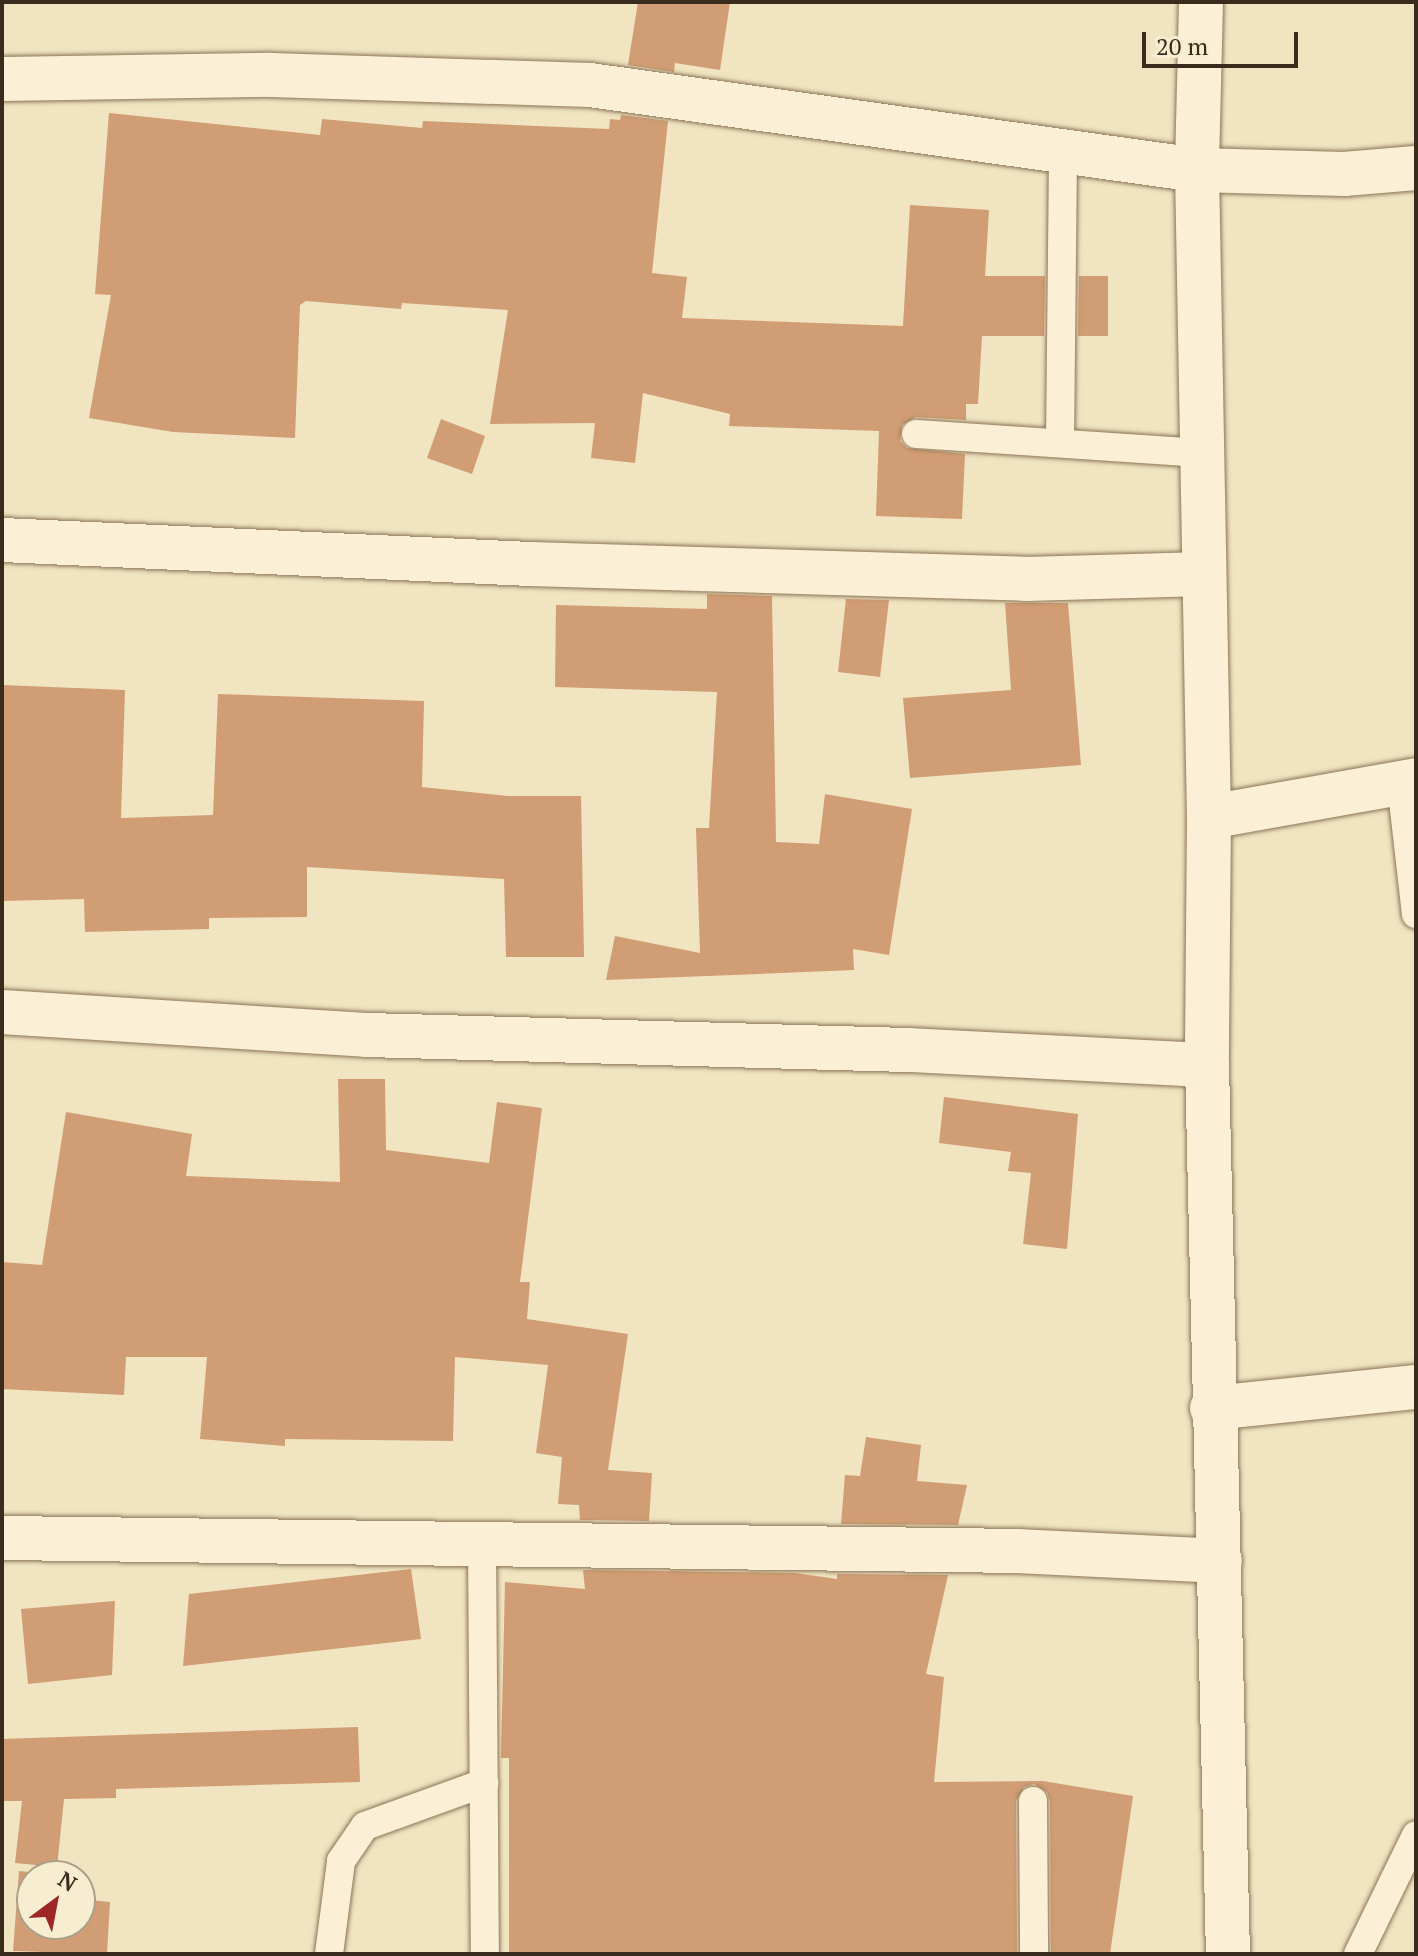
<!DOCTYPE html>
<html>
<head>
<meta charset="utf-8">
<style>
  body { margin:0 }
  #map { position:relative; width:1418px; height:1956px; overflow:hidden; background:#f0e4c1; font-family:"PT Serif",serif }
  div>[style] { position:absolute }
  [style*='--x'] { left:calc(var(--x)*1px); top:calc(var(--y)*1px); width:calc(var(--w)*1px); rotate:calc(var(--a)*1deg) }
  .building>* { inset:0; background:#d19d74 }
  .roads { filter:drop-shadow(0 0 2px #8b7457) drop-shadow(0 0 2px #8b7457) }
  .lane>* { height:28px; margin:-14px; padding:0 14px; transform-origin:14px; border-radius:14px; background:#fbf0d5 }
  .street>* { height:44px; margin:-22px; padding:0 22px; transform-origin:22px; border-radius:22px; background:#fbf0d5 }
  .secondary>* { height:44px; margin:-22px; padding:0 22px; transform-origin:22px; border-radius:22px; background:#fbf0d5 }
  span { translate:-50% -50%; white-space:nowrap; text-align:center; line-height:1.15; -webkit-text-stroke:6px #f7edd1; paint-order:stroke }
  .frame { position:absolute; inset:0; border:4px solid #3a2c1d; pointer-events:none }
  .north { position:absolute; left:16px; top:1860px; width:80px; height:80px; box-sizing:border-box; background:#f7edd1; border:2px solid #aba089; border-radius:50%; rotate:32deg; font-size:22px; font-weight:700; line-height:32px; text-align:center; color:#3a2c1d }
  .north::after { content:''; display:block; margin:auto; width:28px; height:36px; background:#9e2624; clip-path:polygon(50% 0,100% 100%,50% 72%,0 100%) }
  .scale { position:absolute; left:1142px; top:32px; width:156px; height:36px; box-sizing:border-box; border:4px solid #3a2c1d; border-top:0; padding-left:10px; font-size:24px; line-height:28px; white-space:nowrap; color:#3a2c1d; -webkit-text-stroke:6px #f7edd1; paint-order:stroke }
</style>
</head>
<body>
<div id="map">
  <div class="building">
    <i style="clip-path:polygon(638px 2px,730px 2px,720px 70px,675px 63px,674px 72px,628px 65px)"></i>
    <i style="clip-path:polygon(109px 113px,320px 135px,322px 119px,422px 128px,423px 121px,609px 129px,610px 119px,620px 120px,621px 115px,668px 121px,652px 273px,687px 277px,682px 318px,903px 326px,910px 205px,989px 210px,985px 276px,1045px 276px,1044px 336px,982px 336px,978px 404px,966px 404px,966px 420px,916px 417px,902px 425px,900px 441px,907px 448px,965px 454px,962px 519px,876px 516px,879px 431px,729px 426px,730px 414px,643px 393px,635px 463px,591px 458px,595px 423px,490px 424px,508px 310px,402px 303px,401px 309px,306px 301px,300px 305px,295px 438px,173px 432px,89px 418px,111px 295px,95px 294px)"></i>
    <i style="clip-path:polygon(1079px 276px,1108px 276px,1108px 336px,1078px 336px)"></i>
    <i style="clip-path:polygon(441px 419px,485px 436px,472px 474px,427px 458px)"></i>
    <i style="clip-path:polygon(707px 594px,772px 596px,776px 842px,819px 844px,825px 794px,912px 809px,889px 955px,853px 949px,854px 970px,606px 980px,615px 936px,700px 953px,696px 828px,709px 828px,717px 692px,555px 687px,556px 605px,707px 609px)"></i>
    <i style="clip-path:polygon(846px 599px,889px 600px,880px 677px,838px 672px)"></i>
    <i style="clip-path:polygon(1005px 603px,1068px 603px,1081px 765px,910px 778px,903px 698px,1011px 690px)"></i>
    <i style="clip-path:polygon(2px 685px,125px 690px,121px 818px,213px 815px,218px 694px,424px 701px,422px 787px,508px 796px,581px 796px,584px 957px,506px 957px,504px 879px,307px 867px,307px 917px,209px 918px,209px 929px,85px 932px,84px 899px,2px 901px)"></i>
    <i style="clip-path:polygon(338px 1079px,385px 1079px,386px 1150px,489px 1163px,497px 1102px,542px 1108px,520px 1282px,530px 1282px,527px 1319px,628px 1334px,608px 1470px,652px 1473px,649px 1521px,580px 1520px,579px 1505px,558px 1504px,562px 1457px,536px 1453px,548px 1365px,455px 1357px,453px 1441px,285px 1439px,285px 1446px,200px 1439px,207px 1357px,126px 1357px,124px 1395px,2px 1389px,2px 1262px,42px 1265px,66px 1112px,192px 1134px,186px 1176px,340px 1182px)"></i>
    <i style="clip-path:polygon(944px 1097px,1078px 1114px,1067px 1249px,1023px 1244px,1031px 1173px,1008px 1171px,1011px 1152px,939px 1143px)"></i>
    <i style="clip-path:polygon(866px 1437px,921px 1445px,917px 1481px,967px 1485px,958px 1525px,841px 1524px,845px 1475px,860px 1476px)"></i>
    <i style="clip-path:polygon(411px 1569px,421px 1639px,183px 1666px,189px 1594px)"></i>
    <i style="clip-path:polygon(583px 1570px,795px 1573px,837px 1579px,837px 1574px,948px 1575px,926px 1674px,944px 1677px,934px 1782px,1043px 1781px,1133px 1796px,1110px 1954px,1051px 1954px,1050px 1801px,1047px 1792px,1034px 1784px,1024px 1787px,1016px 1801px,1017px 1954px,509px 1954px,509px 1758px,501px 1758px,505px 1582px,585px 1589px)"></i>
    <i style="clip-path:polygon(115px 1601px,112px 1675px,28px 1684px,21px 1609px)"></i>
    <i style="clip-path:polygon(358px 1727px,360px 1782px,116px 1789px,116px 1798px,64px 1799px,57px 1867px,15px 1863px,22px 1801px,2px 1801px,2px 1739px)"></i>
    <i style="clip-path:polygon(19px 1871px,63px 1875px,32px 1876px,32px 1924px,80px 1924px,80px 1899px,110px 1902px,107px 1954px,13px 1951px)"></i>
  </div>
  <div class="roads">
    <div class="lane">
      <i style="--x:916;--y:434;--w:287;--a:3.8"></i>
      <i style="--x:1060;--y:443;--w:292;--a:-89.4"></i>
      <i style="--x:1401;--y:783;--w:132;--a:83.5"></i>
      <i style="--x:482;--y:1543;--w:411;--a:89.6"></i>
      <i style="--x:1033;--y:1801;--w:153;--a:89.6"></i>
      <i style="--x:329;--y:1954;--w:94;--a:-82.6"></i>
      <i style="--x:341;--y:1861;--w:42;--a:-55.6"></i>
      <i style="--x:365;--y:1826;--w:127;--a:-19.9"></i>
      <i style="--x:1358;--y:1954;--w:132;--a:-64"></i>
    </div>
    <div class="street">
      <i style="--x:2;--y:79;--w:269;--a:-0.9"></i>
      <i style="--x:271;--y:75;--w:319;--a:1.8"></i>
      <i style="--x:590;--y:85;--w:613;--a:7.97"></i>
      <i style="--x:1197;--y:170;--w:147;--a:1.6"></i>
      <i style="--x:1344;--y:174;--w:72;--a:-4.8"></i>
      <i style="--x:2;--y:540;--w:529;--a:2.6"></i>
      <i style="--x:530;--y:564;--w:496;--a:1.7"></i>
      <i style="--x:1026;--y:579;--w:178;--a:-1.6"></i>
      <i style="--x:1209;--y:817;--w:210;--a:-10.1"></i>
      <i style="--x:2;--y:1012;--w:366;--a:3.6"></i>
      <i style="--x:367;--y:1035;--w:542;--a:1.59"></i>
      <i style="--x:909;--y:1050;--w:298;--a:2.9"></i>
      <i style="--x:1212;--y:1408;--w:205;--a:-5.9"></i>
      <i style="--x:2;--y:1538;--w:1016;--a:0.73"></i>
      <i style="--x:1018;--y:1551;--w:202;--a:2.8"></i>
    </div>
    <div class="secondary">
      <i style="--x:1201;--y:2;--w:168;--a:91.4"></i>
      <i style="--x:1197;--y:170;--w:647;--a:88.94"></i>
      <i style="--x:1209;--y:817;--w:248;--a:90.5"></i>
      <i style="--x:1207;--y:1065;--w:889;--a:88.65"></i>
    </div>
  </div>
  <div class="frame"></div>
  <div class="north">N</div>
  <div class="scale">20 m</div>
</div>
</body>
</html>
